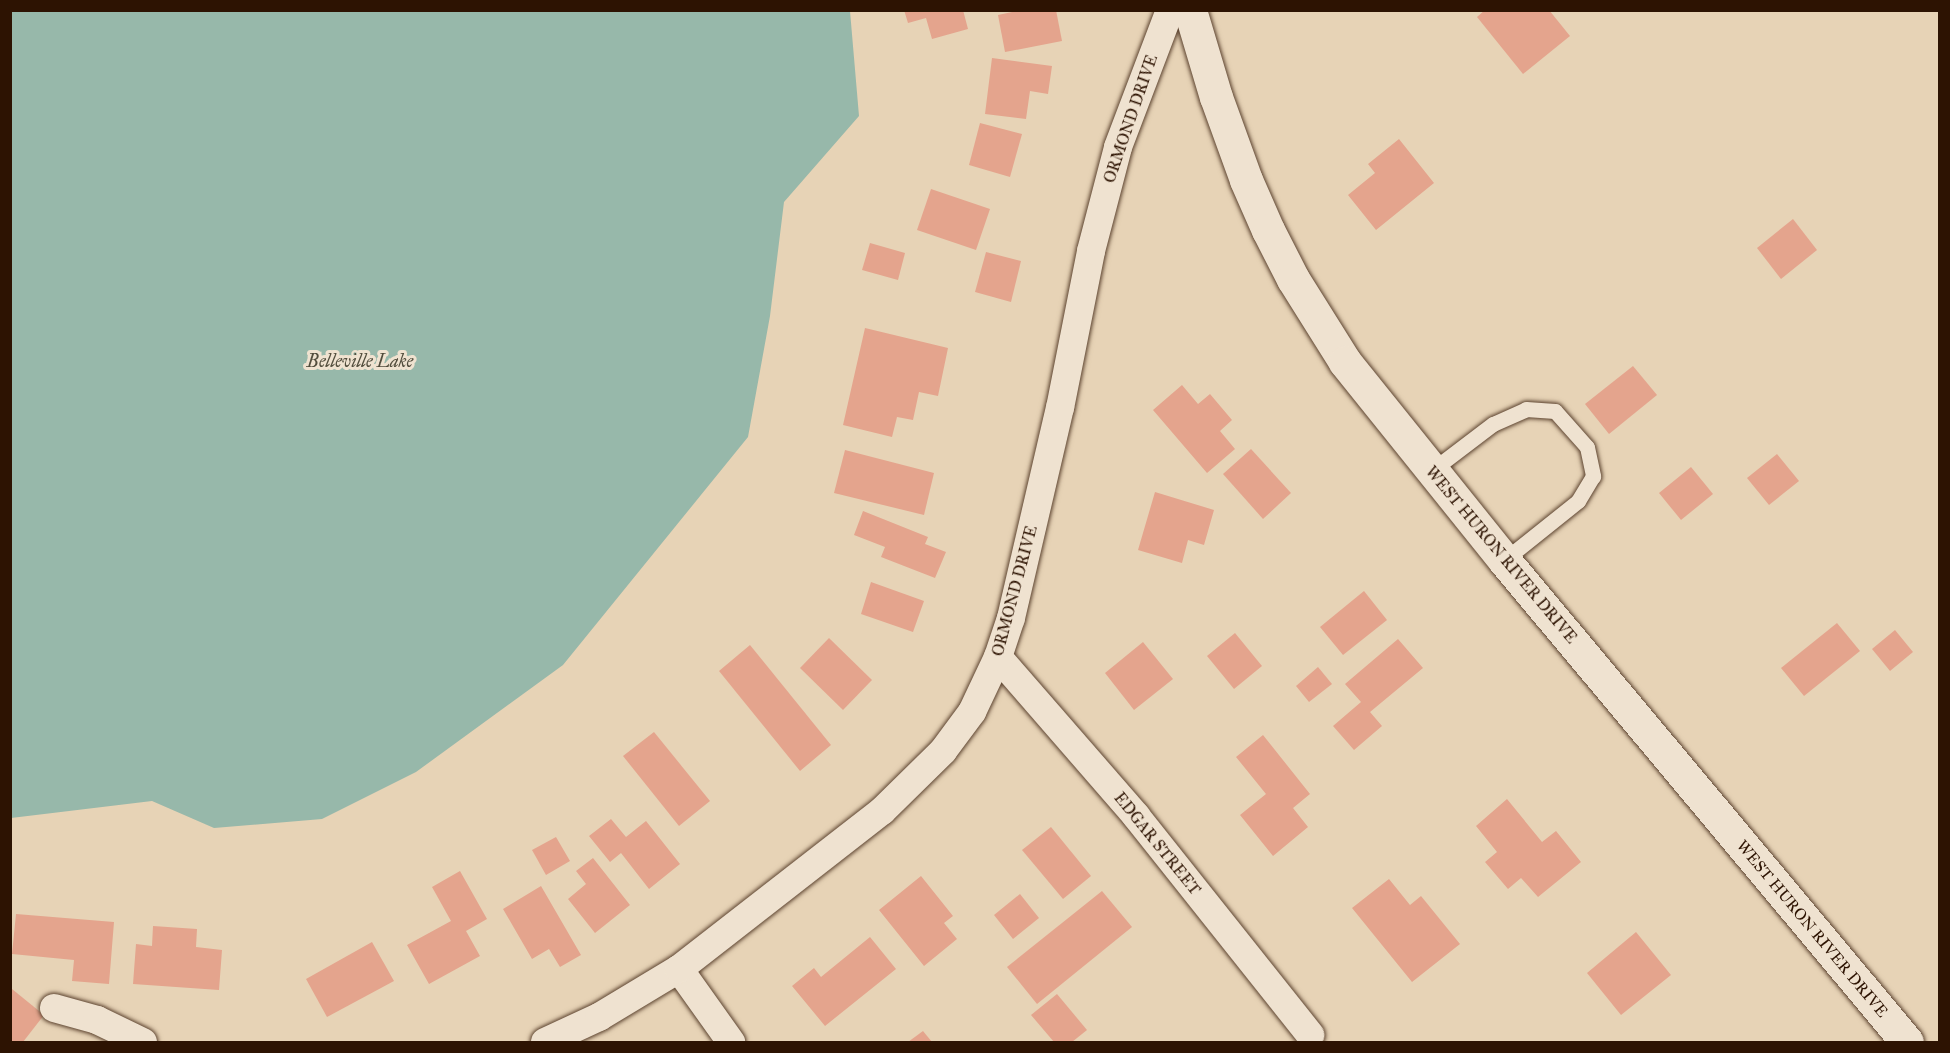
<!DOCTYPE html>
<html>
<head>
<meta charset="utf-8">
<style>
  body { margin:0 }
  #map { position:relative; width:1950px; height:1053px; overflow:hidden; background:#e7d3b6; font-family:"IM FELL Great Primer",serif }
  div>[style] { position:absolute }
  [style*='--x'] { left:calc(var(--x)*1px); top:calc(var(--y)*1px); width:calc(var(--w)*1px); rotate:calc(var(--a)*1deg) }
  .water>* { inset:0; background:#97b8aa }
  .building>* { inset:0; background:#e4a48d }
  .roads { filter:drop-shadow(0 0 2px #5c432f) drop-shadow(0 0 2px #5c432f) }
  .lane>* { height:15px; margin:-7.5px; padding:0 7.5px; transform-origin:7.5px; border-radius:7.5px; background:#efe2d0 }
  .street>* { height:28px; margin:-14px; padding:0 14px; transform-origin:14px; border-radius:14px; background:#efe2d0 }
  .secondary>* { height:33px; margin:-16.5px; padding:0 16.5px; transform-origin:16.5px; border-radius:16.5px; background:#efe2d0 }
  span { translate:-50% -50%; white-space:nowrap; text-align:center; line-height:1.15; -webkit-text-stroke:6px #efe2d0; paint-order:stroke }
  .street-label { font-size:16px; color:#2d1302 }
  .water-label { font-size:18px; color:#524d3d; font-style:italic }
  .frame { position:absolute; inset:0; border:12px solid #2d1302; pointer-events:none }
</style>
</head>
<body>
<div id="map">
  <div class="water">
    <i style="clip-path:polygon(10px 11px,850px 11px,859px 116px,784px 202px,770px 316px,748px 437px,563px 665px,416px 772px,322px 819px,214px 828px,152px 801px,11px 818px)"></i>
  </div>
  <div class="building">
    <i style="clip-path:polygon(904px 10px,963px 10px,968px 29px,932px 39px,926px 18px,908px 23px)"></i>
    <i style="clip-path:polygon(1021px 10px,1056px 10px,1062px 41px,1005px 52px,998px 15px)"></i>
    <i style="clip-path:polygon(1485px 10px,1549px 10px,1570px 36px,1523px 74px,1477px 17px)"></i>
    <i style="clip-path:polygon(992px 58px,1052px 66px,1048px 94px,1030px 91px,1026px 119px,985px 114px)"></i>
    <i style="clip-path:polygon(980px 123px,1022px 134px,1010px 177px,969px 165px)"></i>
    <i style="clip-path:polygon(1399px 139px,1434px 183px,1376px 230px,1348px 195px,1375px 173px,1368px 164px)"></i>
    <i style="clip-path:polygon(931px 189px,990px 209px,976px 250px,917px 230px)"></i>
    <i style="clip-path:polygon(1793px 219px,1817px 250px,1781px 279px,1757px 248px)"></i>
    <i style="clip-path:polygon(870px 243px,905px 253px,898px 280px,862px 270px)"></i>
    <i style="clip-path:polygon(986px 252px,1021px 261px,1011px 302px,975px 292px)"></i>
    <i style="clip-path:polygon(865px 328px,948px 348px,938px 396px,919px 392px,913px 420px,897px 417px,892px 437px,843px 425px)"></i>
    <i style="clip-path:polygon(1633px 366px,1657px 395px,1609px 434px,1585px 404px)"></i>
    <i style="clip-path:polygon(1182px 385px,1198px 404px,1210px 394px,1232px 420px,1220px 431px,1235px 449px,1207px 473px,1153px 410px)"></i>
    <i style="clip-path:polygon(1251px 449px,1291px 493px,1263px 519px,1223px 474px)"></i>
    <i style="clip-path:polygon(845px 450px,934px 473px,924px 515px,834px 493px)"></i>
    <i style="clip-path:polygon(1777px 454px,1799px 481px,1769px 505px,1747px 478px)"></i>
    <i style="clip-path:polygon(1691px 467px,1713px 494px,1681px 520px,1659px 493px)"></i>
    <i style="clip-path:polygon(1155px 492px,1214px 510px,1204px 545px,1188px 540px,1182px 563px,1138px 550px)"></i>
    <i style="clip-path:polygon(863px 511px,928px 537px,925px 544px,946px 552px,935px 578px,881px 557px,885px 547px,854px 535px)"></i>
    <i style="clip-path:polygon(871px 582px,924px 601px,913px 632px,861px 614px)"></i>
    <i style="clip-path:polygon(1364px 591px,1387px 620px,1343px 655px,1320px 627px)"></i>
    <i style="clip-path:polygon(1837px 623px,1860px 651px,1804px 696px,1781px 668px)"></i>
    <i style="clip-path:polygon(1895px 630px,1913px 652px,1890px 671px,1872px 649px)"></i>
    <i style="clip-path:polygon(1235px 633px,1262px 666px,1234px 689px,1207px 656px)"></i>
    <i style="clip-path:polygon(829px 638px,872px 680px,843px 710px,800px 668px)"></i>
    <i style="clip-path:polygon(1398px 639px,1423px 668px,1370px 712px,1382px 726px,1354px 750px,1333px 726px,1361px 702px,1345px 684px)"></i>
    <i style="clip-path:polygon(1143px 642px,1173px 679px,1134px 710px,1105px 673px)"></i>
    <i style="clip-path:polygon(750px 645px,831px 745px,800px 771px,719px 671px)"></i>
    <i style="clip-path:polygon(1318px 667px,1332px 684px,1309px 702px,1296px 686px)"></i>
    <i style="clip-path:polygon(654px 732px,710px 801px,679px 826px,623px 756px)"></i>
    <i style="clip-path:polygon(1263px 735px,1310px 794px,1293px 808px,1308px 827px,1273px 856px,1240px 815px,1266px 794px,1236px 757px)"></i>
    <i style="clip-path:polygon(1507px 799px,1542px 842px,1556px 831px,1581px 862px,1538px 897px,1521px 878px,1508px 889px,1485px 862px,1497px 852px,1476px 826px)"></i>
    <i style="clip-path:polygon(611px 819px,626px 837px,646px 821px,680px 864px,649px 889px,621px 853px,610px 862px,589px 836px)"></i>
    <i style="clip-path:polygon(1051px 827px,1091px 876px,1063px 899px,1022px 850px)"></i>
    <i style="clip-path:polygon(556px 837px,570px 861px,546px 875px,532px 850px)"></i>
    <i style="clip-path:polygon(593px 858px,630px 905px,595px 933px,568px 899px,586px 884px,576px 871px)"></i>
    <i style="clip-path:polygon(460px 871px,487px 919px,466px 931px,480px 956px,429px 984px,407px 945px,451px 921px,432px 887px)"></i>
    <i style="clip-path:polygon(921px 876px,953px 916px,944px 923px,957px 939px,924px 966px,879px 910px)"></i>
    <i style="clip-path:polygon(1389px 879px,1410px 905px,1421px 896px,1460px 944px,1412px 982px,1352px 908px)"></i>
    <i style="clip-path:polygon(541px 886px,581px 955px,560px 967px,549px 949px,532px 959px,503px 909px)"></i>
    <i style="clip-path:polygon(1102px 891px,1132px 927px,1037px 1004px,1007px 967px)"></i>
    <i style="clip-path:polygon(1020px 894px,1039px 918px,1013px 939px,994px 915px)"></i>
    <i style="clip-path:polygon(16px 914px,114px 922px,109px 984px,72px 981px,74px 960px,12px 954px)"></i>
    <i style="clip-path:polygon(153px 926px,197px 929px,196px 947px,222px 950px,219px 990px,133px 984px,136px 944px,152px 946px)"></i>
    <i style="clip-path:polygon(1636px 932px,1671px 975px,1621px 1015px,1587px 973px)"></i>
    <i style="clip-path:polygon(870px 937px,896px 969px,825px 1026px,792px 986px,814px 968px,821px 977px)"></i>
    <i style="clip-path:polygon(372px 942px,394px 981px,327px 1017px,306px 979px)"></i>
    <i style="clip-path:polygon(12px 989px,44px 1015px,23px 1042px,10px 1042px)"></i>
    <i style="clip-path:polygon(1057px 994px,1087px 1030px,1072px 1042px,1054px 1042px,1031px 1015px)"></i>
    <i style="clip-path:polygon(923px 1031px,932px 1042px,908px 1042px)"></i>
  </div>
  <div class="roads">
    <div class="lane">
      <i style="--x:1431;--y:471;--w:78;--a:-37.2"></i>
      <i style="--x:1493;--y:424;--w:36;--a:-24"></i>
      <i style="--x:1526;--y:409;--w:29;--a:4"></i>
      <i style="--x:1555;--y:411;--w:48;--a:48.4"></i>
      <i style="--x:1587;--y:447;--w:30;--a:78"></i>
      <i style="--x:1593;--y:476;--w:29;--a:121"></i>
      <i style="--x:1578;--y:501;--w:95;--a:141.4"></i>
    </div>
    <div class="street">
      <i style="--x:998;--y:657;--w:211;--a:49"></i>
      <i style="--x:1136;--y:816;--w:280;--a:51.5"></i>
      <i style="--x:679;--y:969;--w:90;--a:54.5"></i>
      <i style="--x:54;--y:1008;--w:45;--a:15.6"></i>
      <i style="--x:97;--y:1020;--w:51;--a:25.6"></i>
      <i style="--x:545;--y:1042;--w:60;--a:-24.8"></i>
      <i style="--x:599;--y:1017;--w:93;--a:-31"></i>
      <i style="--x:679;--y:969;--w:257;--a:-37.9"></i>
      <i style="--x:882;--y:811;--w:86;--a:-44.5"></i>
      <i style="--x:943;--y:751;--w:49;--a:-53.4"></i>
      <i style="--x:972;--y:712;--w:61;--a:-64.7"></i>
      <i style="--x:998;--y:657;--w:41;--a:-71.6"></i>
      <i style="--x:1011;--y:618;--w:216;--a:-76.9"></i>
      <i style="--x:1060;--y:408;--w:160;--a:-78.8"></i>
      <i style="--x:1091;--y:251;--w:107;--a:-75.4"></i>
      <i style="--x:1118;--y:147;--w:147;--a:-69.2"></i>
    </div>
    <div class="secondary">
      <i style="--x:1190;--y:10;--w:91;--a:73.4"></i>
      <i style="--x:1216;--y:97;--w:88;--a:70.1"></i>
      <i style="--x:1246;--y:180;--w:55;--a:66.3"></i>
      <i style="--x:1268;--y:230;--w:55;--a:63"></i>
      <i style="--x:1293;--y:279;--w:98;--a:57.9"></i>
      <i style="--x:1345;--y:362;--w:254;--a:51.2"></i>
      <i style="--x:1504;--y:560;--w:628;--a:50.1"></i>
    </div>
  </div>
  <div class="street-label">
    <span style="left:1131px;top:119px;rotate:-71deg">ORMOND DRIVE</span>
    <span style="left:1501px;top:555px;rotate:50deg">WEST HURON RIVER DRIVE</span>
    <span style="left:1015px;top:591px;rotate:-75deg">ORMOND DRIVE</span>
    <span style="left:1157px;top:844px;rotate:51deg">EDGAR STREET</span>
    <span style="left:1812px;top:929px;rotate:50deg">WEST HURON RIVER DRIVE</span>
  </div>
  <div class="water-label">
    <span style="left:360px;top:361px">Belleville Lake</span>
  </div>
  <div class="frame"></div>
</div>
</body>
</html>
